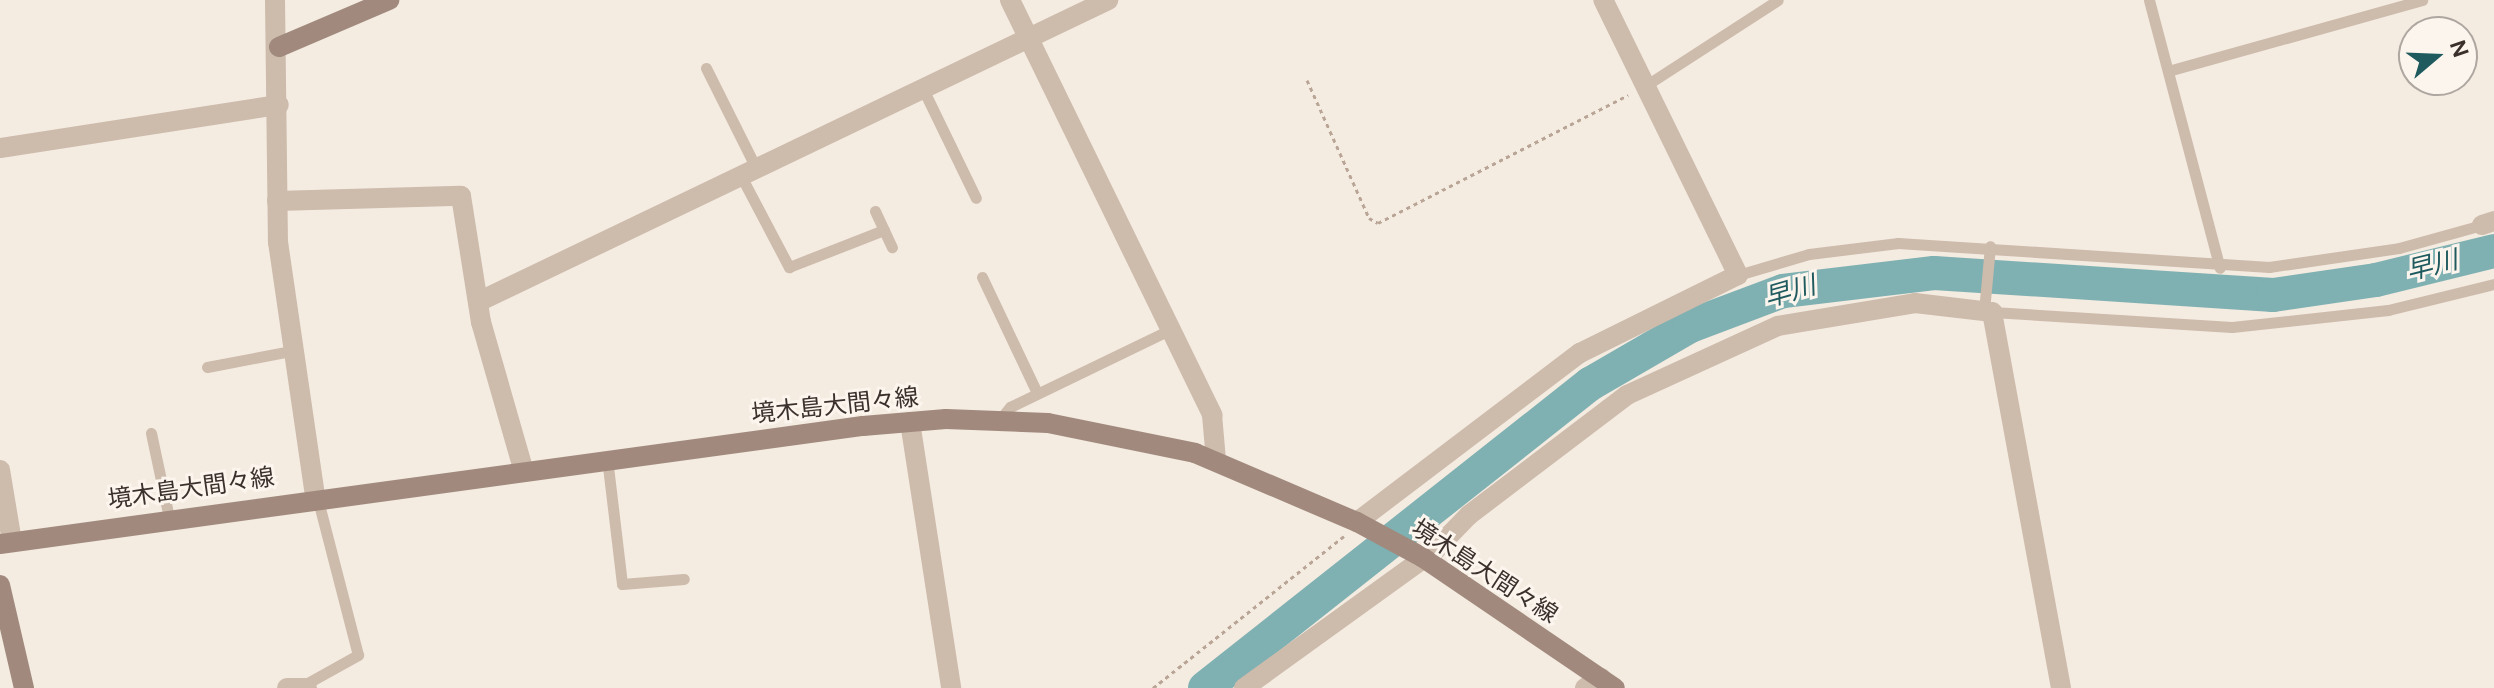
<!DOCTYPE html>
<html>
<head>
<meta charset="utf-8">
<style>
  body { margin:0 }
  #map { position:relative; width:2494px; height:688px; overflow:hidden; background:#f4ebe1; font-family:"DM Sans","Noto Sans JP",sans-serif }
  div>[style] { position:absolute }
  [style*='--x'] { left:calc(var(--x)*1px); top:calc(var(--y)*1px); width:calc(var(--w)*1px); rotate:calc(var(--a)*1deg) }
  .river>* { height:34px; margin:-17px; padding:0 17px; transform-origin:17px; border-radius:17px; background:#7fb0b2 }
  .path>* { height:3px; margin-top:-1.5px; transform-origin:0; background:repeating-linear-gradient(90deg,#b9a596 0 4px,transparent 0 8px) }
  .lane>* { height:11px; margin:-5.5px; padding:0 5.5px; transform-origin:5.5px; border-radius:5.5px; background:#cdbbac }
  .street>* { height:20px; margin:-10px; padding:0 10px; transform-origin:10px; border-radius:10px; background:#cdbbac }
  .secondary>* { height:20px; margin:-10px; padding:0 10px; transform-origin:10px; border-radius:10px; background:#a18a7d }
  span { translate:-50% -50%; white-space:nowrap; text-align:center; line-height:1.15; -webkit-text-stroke:6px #fbf5ee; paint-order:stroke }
  .street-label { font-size:24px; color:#3b302b }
  .water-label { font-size:26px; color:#1f5a5e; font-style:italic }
  .north { position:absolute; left:2398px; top:16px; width:80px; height:80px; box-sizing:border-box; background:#fbf5ee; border:2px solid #aea6a0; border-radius:50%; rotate:71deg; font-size:22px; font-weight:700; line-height:32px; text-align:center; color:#3b302b }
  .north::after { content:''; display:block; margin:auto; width:28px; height:36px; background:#1f5a5e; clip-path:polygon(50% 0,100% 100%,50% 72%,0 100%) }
</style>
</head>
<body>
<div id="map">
  <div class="river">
    <i style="--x:1205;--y:688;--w:491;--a:-38.3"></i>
    <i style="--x:1590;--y:384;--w:116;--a:-30.1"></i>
    <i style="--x:1690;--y:326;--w:99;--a:-20.6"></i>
    <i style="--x:1783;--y:291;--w:152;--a:-6.8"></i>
    <i style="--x:1934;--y:273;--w:340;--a:3.7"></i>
    <i style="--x:2273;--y:295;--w:104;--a:-8.3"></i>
    <i style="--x:2376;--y:280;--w:122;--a:-13.8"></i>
  </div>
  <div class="path">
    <i style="--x:1307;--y:80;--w:151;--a:65.8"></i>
    <i style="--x:1369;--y:218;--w:10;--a:29"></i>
    <i style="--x:1378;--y:223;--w:281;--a:-27.1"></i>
    <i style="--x:1153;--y:688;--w:244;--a:-38.5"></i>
  </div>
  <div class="lane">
    <i style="--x:2149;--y:0;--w:277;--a:75.2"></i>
    <i style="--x:706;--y:68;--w:114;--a:63.4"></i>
    <i style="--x:2168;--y:71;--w:264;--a:-15.6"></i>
    <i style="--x:1645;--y:86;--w:158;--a:-32.9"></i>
    <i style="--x:923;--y:89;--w:121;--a:64.1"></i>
    <i style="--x:742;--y:178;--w:101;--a:62.2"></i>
    <i style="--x:789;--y:267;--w:102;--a:-21.3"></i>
    <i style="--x:875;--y:211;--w:40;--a:65"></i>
    <i style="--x:1738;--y:275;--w:74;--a:-16.5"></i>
    <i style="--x:1809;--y:254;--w:90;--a:-7"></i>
    <i style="--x:1898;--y:243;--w:372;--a:3.7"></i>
    <i style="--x:2269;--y:267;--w:131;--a:-8.3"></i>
    <i style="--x:2399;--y:248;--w:86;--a:-15.5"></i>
    <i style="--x:982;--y:277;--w:128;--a:64.6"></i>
    <i style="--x:1984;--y:311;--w:65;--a:-84.7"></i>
    <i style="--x:1992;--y:312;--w:240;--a:3.6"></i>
    <i style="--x:2232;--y:327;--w:157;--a:-6.2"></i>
    <i style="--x:2388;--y:310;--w:109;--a:-13.8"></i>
    <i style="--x:207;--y:367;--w:86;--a:-10.8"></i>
    <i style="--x:1000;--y:419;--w:16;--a:-50"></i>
    <i style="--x:1010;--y:407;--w:179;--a:-25.8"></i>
    <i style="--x:151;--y:433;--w:87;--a:78"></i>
    <i style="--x:607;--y:458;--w:127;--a:83.2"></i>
    <i style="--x:622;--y:584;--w:62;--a:-4.6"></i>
    <i style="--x:304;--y:685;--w:62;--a:-29.1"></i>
    <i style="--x:358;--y:655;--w:160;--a:-104.5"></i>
  </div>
  <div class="street">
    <i style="--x:275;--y:0;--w:242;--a:89.3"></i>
    <i style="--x:278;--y:242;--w:257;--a:81.7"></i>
    <i style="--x:1010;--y:0;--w:462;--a:64"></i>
    <i style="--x:1212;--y:415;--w:45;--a:84.9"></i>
    <i style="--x:0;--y:148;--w:282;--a:-8.8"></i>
    <i style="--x:277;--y:201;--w:184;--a:-1.6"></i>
    <i style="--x:461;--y:196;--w:128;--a:81"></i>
    <i style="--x:481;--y:322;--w:152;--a:74"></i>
    <i style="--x:2482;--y:225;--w:13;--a:-18"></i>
    <i style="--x:478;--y:302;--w:699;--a:-25.61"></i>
    <i style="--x:910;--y:422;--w:269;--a:81.2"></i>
    <i style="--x:0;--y:470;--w:73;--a:80.5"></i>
    <i style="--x:1357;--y:522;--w:280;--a:-37.2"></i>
    <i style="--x:1580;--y:353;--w:176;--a:-26.3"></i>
    <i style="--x:1738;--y:275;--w:306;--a:-116.1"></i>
    <i style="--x:287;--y:688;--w:20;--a:0"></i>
    <i style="--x:1244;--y:688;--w:236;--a:-35.8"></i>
    <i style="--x:1435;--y:550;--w:49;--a:-45.8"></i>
    <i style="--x:1469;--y:515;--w:198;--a:-37.2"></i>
    <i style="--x:1627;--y:395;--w:166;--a:-24.6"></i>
    <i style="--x:1778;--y:326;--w:139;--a:-9.5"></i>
    <i style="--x:1915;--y:303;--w:78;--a:6.7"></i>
    <i style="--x:1992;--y:312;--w:382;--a:79.6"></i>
    <i style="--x:1585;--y:688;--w:19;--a:-32"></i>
  </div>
  <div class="secondary">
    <i style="--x:279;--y:47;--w:120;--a:-23.1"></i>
    <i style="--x:0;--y:544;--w:871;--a:-7.79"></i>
    <i style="--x:863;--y:426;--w:83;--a:-4.8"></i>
    <i style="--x:946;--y:419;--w:102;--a:2.2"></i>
    <i style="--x:1048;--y:423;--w:150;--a:11.5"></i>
    <i style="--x:1195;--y:453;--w:176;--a:23.1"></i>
    <i style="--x:1357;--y:522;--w:74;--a:28.3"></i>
    <i style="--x:1422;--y:557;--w:233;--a:34.2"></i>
    <i style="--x:0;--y:585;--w:106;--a:76.9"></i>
  </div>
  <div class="street-label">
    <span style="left:835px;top:405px;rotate:-6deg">境木島大間々線</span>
    <span style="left:191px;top:488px;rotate:-8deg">境木島大間々線</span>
    <span style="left:1485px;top:571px;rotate:33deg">境木島大間々線</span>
  </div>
  <div class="water-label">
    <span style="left:2432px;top:266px;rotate:-14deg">早川</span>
    <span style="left:1790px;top:292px;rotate:-16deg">早川</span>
  </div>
  <div class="north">N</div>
</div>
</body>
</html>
